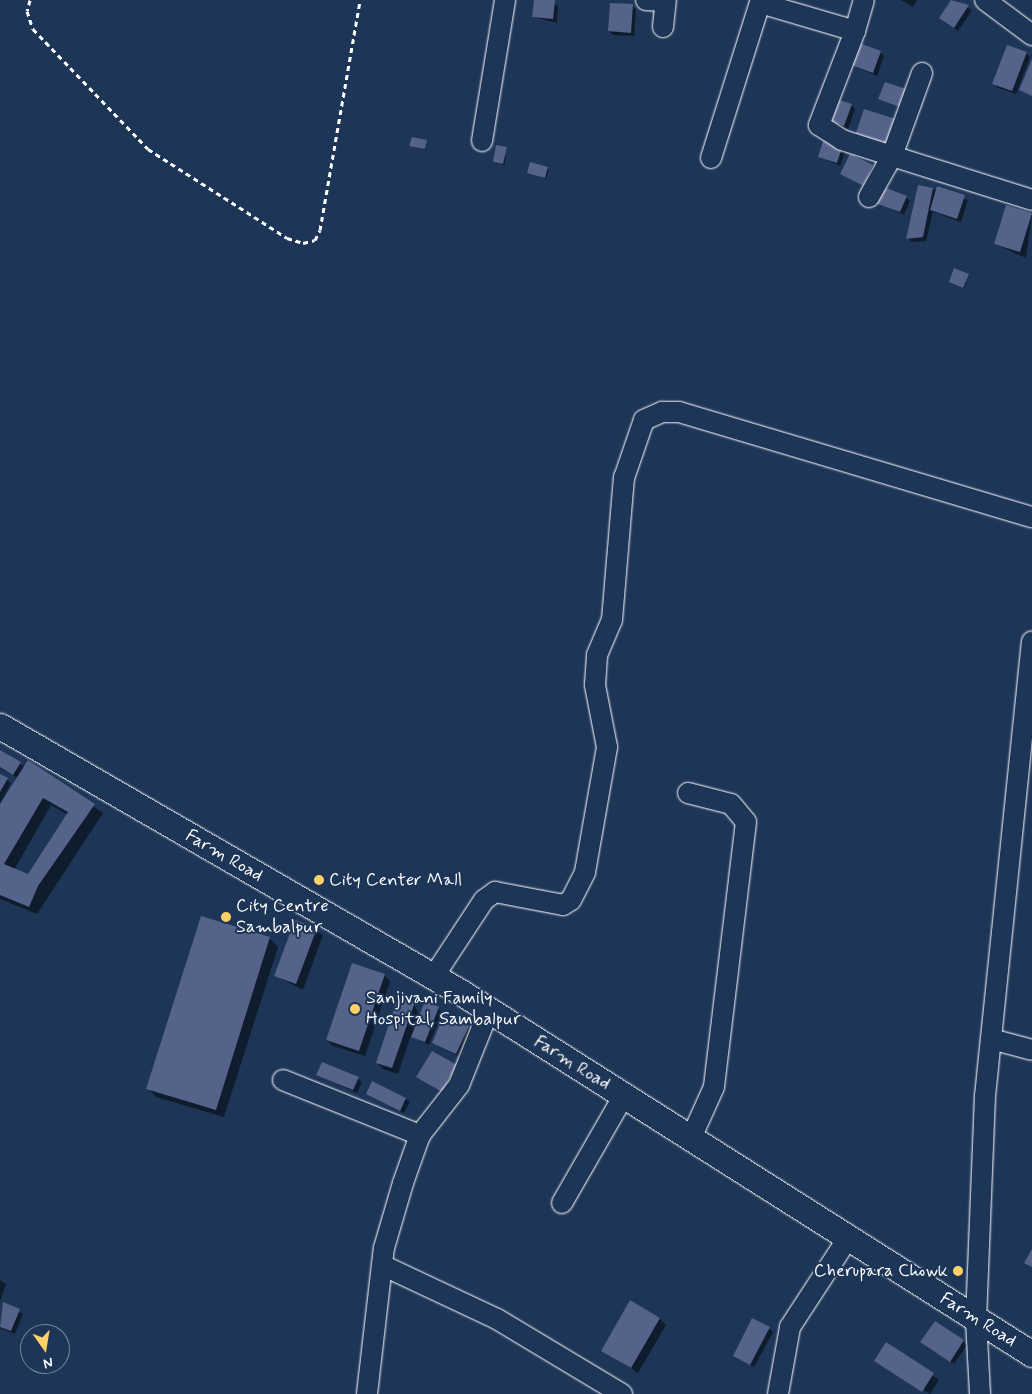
<!DOCTYPE html>
<html>
<head>
<meta charset="utf-8">
<style>
  body { margin:0 }
  #map { position:relative; width:1032px; height:1394px; overflow:hidden; background:#1d3557; font-family:Mynerve,sans-serif }
  div>[style] { position:absolute }
  [style*='--x'] { left:calc(var(--x)*1px); top:calc(var(--y)*1px); width:calc(var(--w)*1px); rotate:calc(var(--a)*1deg) }
  .shadow>* { inset:0; background:#0007 }
  .building>* { inset:0; background:#556289 }
  .path>* { height:3px; margin-top:-1.5px; transform-origin:0; background:repeating-linear-gradient(90deg,#fff 0 5px,transparent 0 9px) }
  .roads { filter:drop-shadow(0 0 1px #fff) drop-shadow(0 0 1px #fff) }
  .minor>* { height:20px; margin:-10px; padding:0 10px; transform-origin:10px; border-radius:10px; background:#1d3557 }
  .major>* { height:25px; margin:-12.5px; padding:0 12.5px; transform-origin:12.5px; border-radius:12.5px; background:#1d3557 }
  .dots>* { width:14px; height:14px; translate:-50% -50%; box-sizing:border-box; border:2px solid #1d3557; border-radius:50% }
  span { translate:-50% -50%; white-space:nowrap; text-align:center; line-height:1.15; -webkit-text-stroke:4px #1d3557; paint-order:stroke }
  .street-label { font-size:18px; color:#fff }
  .poi-label { font-size:18px; color:#fff }
  .left { translate:0 -50%; text-align:left }
  .right { translate:-100% -50%; text-align:right }
  .north { position:absolute; left:20px; top:1324px; width:50px; height:50px; box-sizing:border-box; background:#1d3557; border:1px solid #77869a; border-radius:50%; rotate:167deg; font-size:14px; font-weight:700; line-height:20px; text-align:center; color:#fff }
  .north::after { content:''; display:block; margin:auto; width:18px; height:22px; background:#ffd166; clip-path:polygon(50% 0,100% 100%,50% 72%,0 100%) }
</style>
</head>
<body>
<div id="map">
  <div class="shadow">
    <i style="clip-path:polygon(535px 0,558px 5px,557px 23px,534px 17px)"></i>
    <i style="clip-path:polygon(901px 0,917px 0,913px 7px)"></i>
    <i style="clip-path:polygon(953px 0,972px 10px,958px 31px,941px 18px)"></i>
    <i style="clip-path:polygon(632px 6px,636px 9px,634px 36px,613px 35px,609px 31px)"></i>
    <i style="clip-path:polygon(880px 52px,884px 56px,877px 76px,847px 63px)"></i>
    <i style="clip-path:polygon(1026px 53px,1030px 57px,1016px 94px,998px 88px,994px 84px)"></i>
    <i style="clip-path:polygon(905px 90px,903px 110px,880px 99px)"></i>
    <i style="clip-path:polygon(851px 105px,855px 109px,848px 129px,837px 125px,833px 122px)"></i>
    <i style="clip-path:polygon(426px 141px,426px 150px,411px 145px)"></i>
    <i style="clip-path:polygon(506px 148px,505px 165px,496px 163px,494px 162px)"></i>
    <i style="clip-path:polygon(846px 149px,840px 166px,819px 156px)"></i>
    <i style="clip-path:polygon(872px 166px,876px 170px,867px 189px,841px 174px)"></i>
    <i style="clip-path:polygon(549px 170px,546px 179px,528px 172px,547px 168px)"></i>
    <i style="clip-path:polygon(933px 189px,968px 200px,961px 222px,933px 212px,926px 241px,911px 242px,908px 238px)"></i>
    <i style="clip-path:polygon(906px 197px,910px 201px,904px 215px,876px 202px)"></i>
    <i style="clip-path:polygon(1007px 206px,1032px 215px,1026px 258px,995px 244px)"></i>
    <i style="clip-path:polygon(968px 275px,964px 289px,950px 282px)"></i>
    <i style="clip-path:polygon(evenodd,0 752px,25px 767px,28px 762px,103px 813px,37px 914px,0 899px,0 808px,18px 778px,0 768px,0 752px,51px 805px,68px 815px,28px 876px,14px 870px,51px 805px)"></i>
    <i style="clip-path:polygon(0 775px,11px 783px,0 803px)"></i>
    <i style="clip-path:polygon(296px 922px,323px 935px,303px 990px,276px 976px)"></i>
    <i style="clip-path:polygon(269px 938px,278px 947px,224px 1117px,156px 1097px,148px 1088px)"></i>
    <i style="clip-path:polygon(384px 975px,390px 981px,365px 1056px,333px 1046px,327px 1040px)"></i>
    <i style="clip-path:polygon(414px 1004px,420px 1017px,438px 1008px,442px 1012px,429px 1045px,411px 1035px,398px 1074px,383px 1069px,377px 1063px)"></i>
    <i style="clip-path:polygon(468px 1027px,472px 1031px,460px 1057px,433px 1043px)"></i>
    <i style="clip-path:polygon(432px 1053px,460px 1070px,446px 1095px,418px 1077px)"></i>
    <i style="clip-path:polygon(318px 1075px,358px 1078px,362px 1082px,357px 1093px)"></i>
    <i style="clip-path:polygon(367px 1094px,406px 1099px,410px 1102px,404px 1113px)"></i>
    <i style="clip-path:polygon(0 1280px,6px 1284px,0 1302px)"></i>
    <i style="clip-path:polygon(4px 1304px,23px 1314px,15px 1334px,0 1328px)"></i>
    <i style="clip-path:polygon(660px 1319px,666px 1325px,638px 1373px,603px 1350px)"></i>
    <i style="clip-path:polygon(769px 1328px,773px 1332px,754px 1367px,734px 1355px)"></i>
    <i style="clip-path:polygon(963px 1341px,967px 1345px,954px 1364px,926px 1346px)"></i>
    <i style="clip-path:polygon(887px 1344px,939px 1380px,930px 1394px,876px 1361px)"></i>
  </div>
  <div class="building">
    <i style="clip-path:polygon(534px 0,555px 0,553px 19px,532px 17px)"></i>
    <i style="clip-path:polygon(951px 0,969px 5px,954px 28px,939px 18px)"></i>
    <i style="clip-path:polygon(610px 3px,633px 4px,631px 33px,608px 31px)"></i>
    <i style="clip-path:polygon(854px 41px,881px 51px,873px 73px,846px 63px)"></i>
    <i style="clip-path:polygon(1007px 45px,1027px 52px,1012px 91px,992px 84px)"></i>
    <i style="clip-path:polygon(1032px 59px,1032px 96px,1019px 90px)"></i>
    <i style="clip-path:polygon(885px 82px,906px 89px,899px 107px,878px 99px)"></i>
    <i style="clip-path:polygon(839px 100px,852px 104px,844px 126px,832px 122px)"></i>
    <i style="clip-path:polygon(864px 109px,896px 119px,886px 149px,854px 139px)"></i>
    <i style="clip-path:polygon(412px 137px,427px 140px,425px 149px,409px 146px)"></i>
    <i style="clip-path:polygon(824px 138px,843px 144px,837px 163px,818px 157px)"></i>
    <i style="clip-path:polygon(496px 145px,507px 147px,503px 164px,493px 162px)"></i>
    <i style="clip-path:polygon(850px 154px,873px 165px,863px 186px,840px 174px)"></i>
    <i style="clip-path:polygon(530px 162px,548px 167px,545px 178px,527px 173px)"></i>
    <i style="clip-path:polygon(918px 185px,933px 188px,923px 237px,906px 239px)"></i>
    <i style="clip-path:polygon(881px 186px,907px 196px,900px 212px,875px 203px)"></i>
    <i style="clip-path:polygon(937px 186px,965px 195px,957px 219px,930px 210px)"></i>
    <i style="clip-path:polygon(1006px 205px,1032px 213px,1020px 252px,994px 244px)"></i>
    <i style="clip-path:polygon(954px 268px,969px 274px,963px 288px,949px 282px)"></i>
    <i style="clip-path:polygon(0 750px,21px 762px,13px 775px,0 767px)"></i>
    <i style="clip-path:polygon(evenodd,28px 760px,95px 804px,38px 886px,29px 907px,0 895px,0 804px,28px 760px,43px 798px,68px 812px,28px 874px,4px 864px,43px 798px)"></i>
    <i style="clip-path:polygon(0 774px,8px 778px,0 792px)"></i>
    <i style="clip-path:polygon(201px 916px,270px 937px,216px 1110px,146px 1089px)"></i>
    <i style="clip-path:polygon(295px 920px,317px 928px,296px 984px,274px 976px)"></i>
    <i style="clip-path:polygon(352px 963px,385px 974px,359px 1051px,326px 1040px)"></i>
    <i style="clip-path:polygon(398px 997px,415px 1002px,392px 1068px,376px 1063px)"></i>
    <i style="clip-path:polygon(425px 1001px,439px 1007px,425px 1042px,411px 1037px)"></i>
    <i style="clip-path:polygon(444px 1015px,469px 1026px,456px 1054px,432px 1043px)"></i>
    <i style="clip-path:polygon(432px 1051px,457px 1065px,442px 1092px,416px 1077px)"></i>
    <i style="clip-path:polygon(322px 1062px,359px 1077px,353px 1090px,316px 1075px)"></i>
    <i style="clip-path:polygon(372px 1081px,406px 1098px,400px 1111px,366px 1094px)"></i>
    <i style="clip-path:polygon(1032px 1249px,1032px 1267px,1024px 1263px)"></i>
    <i style="clip-path:polygon(630px 1300px,660px 1318px,631px 1368px,601px 1351px)"></i>
    <i style="clip-path:polygon(3px 1302px,20px 1309px,11px 1331px,0 1327px)"></i>
    <i style="clip-path:polygon(752px 1318px,770px 1327px,750px 1365px,733px 1356px)"></i>
    <i style="clip-path:polygon(935px 1321px,964px 1340px,950px 1362px,920px 1342px)"></i>
    <i style="clip-path:polygon(886px 1342px,934px 1373px,922px 1392px,874px 1361px)"></i>
  </div>
  <div class="path">
    <i style="--x:30;--y:0;--w:11;--a:105"></i>
    <i style="--x:27;--y:11;--w:19;--a:72"></i>
    <i style="--x:33;--y:29;--w:166;--a:46.2"></i>
    <i style="--x:148;--y:149;--w:165;--a:32.6"></i>
    <i style="--x:287;--y:238;--w:17;--a:17"></i>
    <i style="--x:303;--y:243;--w:12;--a:-14"></i>
    <i style="--x:315;--y:240;--w:11;--a:-63"></i>
    <i style="--x:320;--y:230;--w:233;--a:-80.1"></i>
  </div>
  <div class="roads">
    <div class="minor">
      <i style="--x:646;--y:0;--w:19;--a:3"></i>
      <i style="--x:985;--y:0;--w:59;--a:36.7"></i>
      <i style="--x:663;--y:27;--w:27;--a:-84"></i>
      <i style="--x:855;--y:31;--w:101;--a:111"></i>
      <i style="--x:819;--y:125;--w:27;--a:33"></i>
      <i style="--x:842;--y:140;--w:52;--a:17.7"></i>
      <i style="--x:892;--y:156;--w:47;--a:119.3"></i>
      <i style="--x:922;--y:73;--w:88;--a:109.9"></i>
      <i style="--x:892;--y:156;--w:147;--a:17.4"></i>
      <i style="--x:482;--y:141;--w:143;--a:-80.7"></i>
      <i style="--x:711;--y:158;--w:163;--a:-72.5"></i>
      <i style="--x:760;--y:3;--w:99;--a:16.4"></i>
      <i style="--x:855;--y:31;--w:32;--a:-74"></i>
      <i style="--x:688;--y:793;--w:44;--a:14.3"></i>
      <i style="--x:731;--y:804;--w:23;--a:50"></i>
      <i style="--x:746;--y:822;--w:267;--a:96.9"></i>
      <i style="--x:714;--y:1087;--w:56;--a:114.3"></i>
      <i style="--x:434;--y:976;--w:91;--a:-56.7"></i>
      <i style="--x:484;--y:900;--w:14;--a:-36"></i>
      <i style="--x:495;--y:892;--w:69;--a:10.8"></i>
      <i style="--x:563;--y:905;--w:9;--a:-32"></i>
      <i style="--x:571;--y:900;--w:31;--a:-63"></i>
      <i style="--x:585;--y:872;--w:127;--a:-80"></i>
      <i style="--x:607;--y:747;--w:63;--a:-101"></i>
      <i style="--x:595;--y:685;--w:30;--a:-86"></i>
      <i style="--x:597;--y:655;--w:38;--a:-67"></i>
      <i style="--x:612;--y:620;--w:143;--a:-85.2"></i>
      <i style="--x:624;--y:478;--w:61;--a:-71"></i>
      <i style="--x:644;--y:420;--w:20;--a:-24"></i>
      <i style="--x:662;--y:412;--w:17;--a:0"></i>
      <i style="--x:679;--y:412;--w:368;--a:16.6"></i>
      <i style="--x:991;--y:1039;--w:42;--a:15"></i>
      <i style="--x:283;--y:1080;--w:148;--a:21.9"></i>
      <i style="--x:562;--y:1203;--w:125;--a:-60.1"></i>
      <i style="--x:382;--y:1265;--w:127;--a:25.2"></i>
      <i style="--x:497;--y:1319;--w:146;--a:31"></i>
      <i style="--x:367;--y:1394;--w:147;--a:-83.4"></i>
      <i style="--x:384;--y:1248;--w:68;--a:-73.7"></i>
      <i style="--x:403;--y:1183;--w:51;--a:-70.5"></i>
      <i style="--x:420;--y:1135;--w:63;--a:-52"></i>
      <i style="--x:459;--y:1085;--w:81;--a:-68.2"></i>
      <i style="--x:778;--y:1394;--w:68;--a:-79.8"></i>
      <i style="--x:790;--y:1327;--w:106;--a:-56.9"></i>
      <i style="--x:980;--y:1394;--w:74;--a:-93.1"></i>
      <i style="--x:976;--y:1320;--w:224;--a:-87.7"></i>
      <i style="--x:985;--y:1096;--w:457;--a:-84.1"></i>
    </div>
    <div class="major">
      <i style="--x:0;--y:726;--w:534;--a:30.02"></i>
      <i style="--x:462;--y:993;--w:675;--a:32.35"></i>
    </div>
  </div>
  <div class="dots">
    <i style="left:319px;top:880px;background:#ffd166"></i>
    <i style="left:226px;top:917px;background:#ffd166"></i>
    <i style="left:355px;top:1009px;background:#ffd166"></i>
    <i style="left:958px;top:1271px;background:#ffd166"></i>
  </div>
  <div class="street-label">
    <span style="left:224px;top:856px;rotate:30deg">Farm Road</span>
    <span style="left:572px;top:1063px;rotate:32deg">Farm Road</span>
    <span style="left:978px;top:1320px;rotate:32deg">Farm Road</span>
  </div>
  <div class="poi-label">
    <span class="left" style="left:329px;top:880px">City Center Mall</span>
    <span class="left" style="left:236px;top:917px">City Centre<br>Sambalpur</span>
    <span class="left" style="left:366px;top:1009px">Sanjivani Family<br>Hospital, Sambalpur</span>
    <span class="right" style="left:948px;top:1271px">Cherupara Chowk</span>
  </div>
  <div class="north">N</div>
</div>
</body>
</html>
